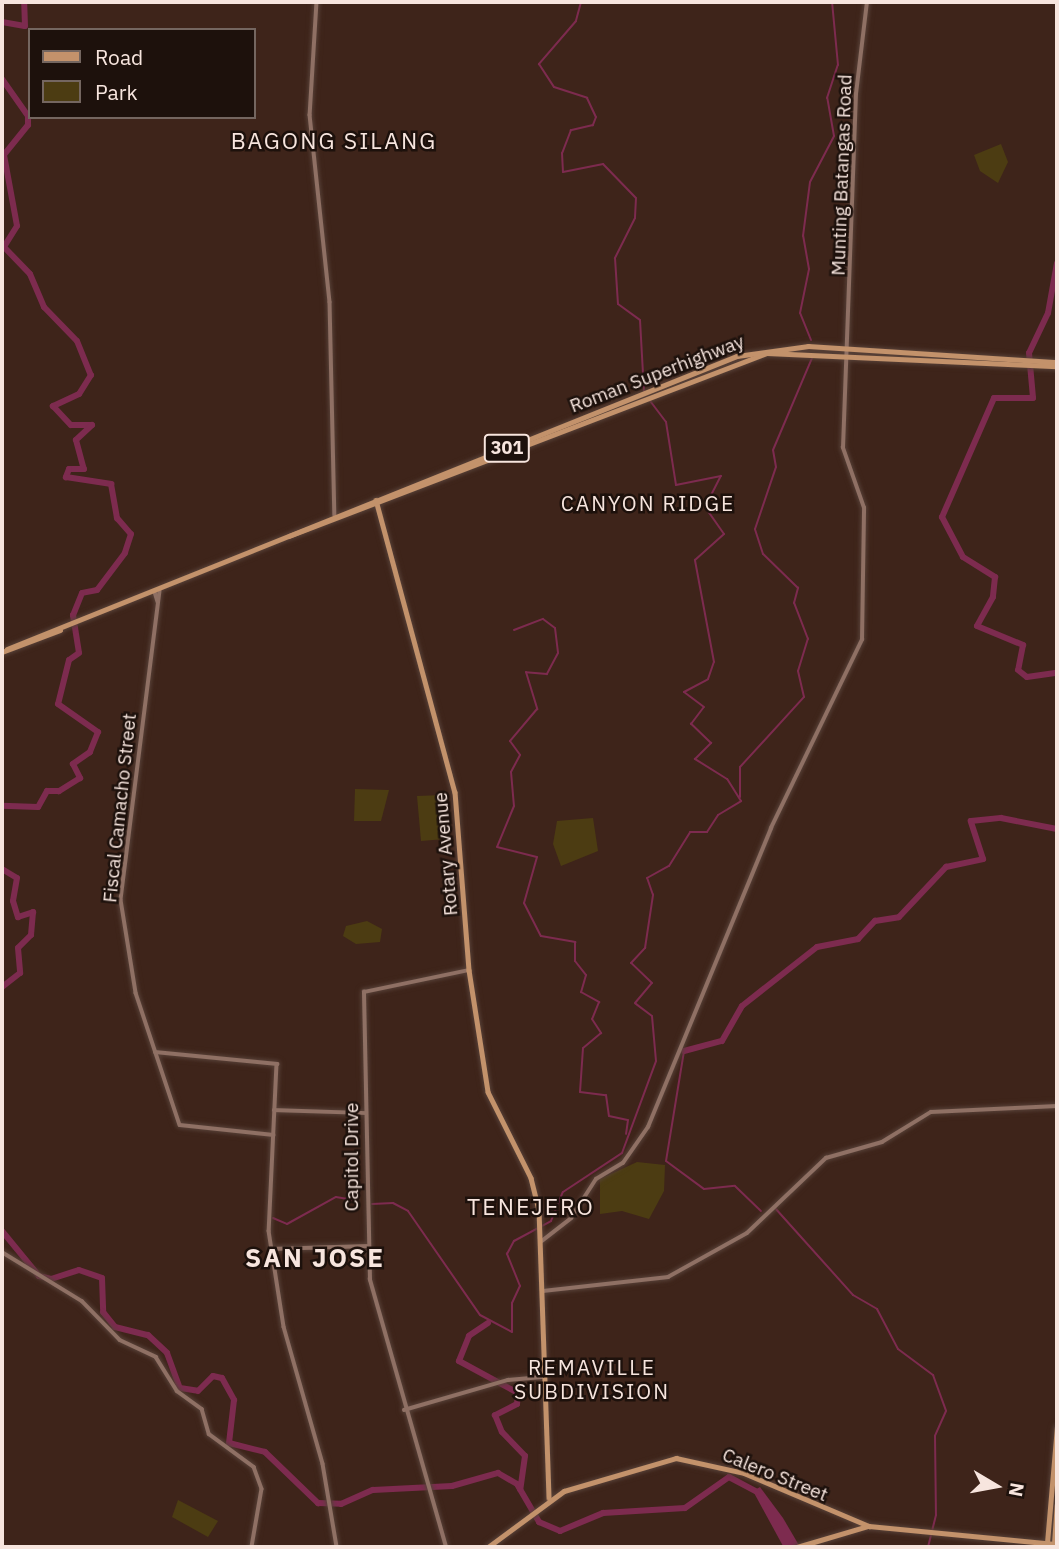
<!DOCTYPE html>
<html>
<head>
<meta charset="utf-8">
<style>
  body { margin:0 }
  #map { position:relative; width:1059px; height:1549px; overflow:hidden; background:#3e241a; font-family:"IBM Plex Sans",sans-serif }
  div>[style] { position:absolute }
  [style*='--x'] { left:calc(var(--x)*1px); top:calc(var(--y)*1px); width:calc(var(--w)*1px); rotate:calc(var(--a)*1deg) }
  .green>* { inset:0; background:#4c3c12 }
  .water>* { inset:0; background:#7d2b4f }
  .stream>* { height:2px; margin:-1px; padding:0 1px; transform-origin:1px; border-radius:1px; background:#7d2b4f }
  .river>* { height:6px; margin:-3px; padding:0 3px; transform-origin:3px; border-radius:3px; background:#7d2b4f }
  .roads { filter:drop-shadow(0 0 2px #574138) drop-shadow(0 0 2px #574138) }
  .minor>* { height:3.5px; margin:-1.75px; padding:0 1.75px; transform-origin:1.75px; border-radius:1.75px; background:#8f7064 }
  .major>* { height:4.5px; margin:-2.25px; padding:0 2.25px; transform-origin:2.25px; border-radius:2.25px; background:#c3926b }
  span { translate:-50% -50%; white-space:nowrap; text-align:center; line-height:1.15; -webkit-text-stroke:5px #1d110c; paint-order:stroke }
  .shield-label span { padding:2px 5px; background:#1d110c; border:2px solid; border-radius:5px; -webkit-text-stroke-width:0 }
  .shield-label { font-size:18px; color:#f7e5de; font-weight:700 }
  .street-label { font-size:19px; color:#f7e5de }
  .neighbourhood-label { font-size:21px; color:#f7e5de; letter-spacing:2px }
  .quarter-label { font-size:23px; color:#f7e5de; letter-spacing:2px }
  .district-label { font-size:26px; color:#f7e5de; font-weight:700; letter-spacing:2px }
  .frame { position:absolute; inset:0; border:4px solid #f7e5de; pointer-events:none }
  .legend { position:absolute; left:28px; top:28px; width:228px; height:91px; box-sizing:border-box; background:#1d110c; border:2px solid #746660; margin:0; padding:9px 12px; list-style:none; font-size:21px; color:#f7e5de }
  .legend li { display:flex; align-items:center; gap:14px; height:35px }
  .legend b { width:35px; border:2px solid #746660 }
  .north { position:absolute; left:961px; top:1451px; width:70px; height:70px; -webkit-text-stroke:5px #1d110c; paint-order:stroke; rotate:100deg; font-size:19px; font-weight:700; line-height:28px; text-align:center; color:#f7e5de }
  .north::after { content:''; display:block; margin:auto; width:24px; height:32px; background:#f7e5de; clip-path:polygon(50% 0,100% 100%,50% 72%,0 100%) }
</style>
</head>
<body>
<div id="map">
  <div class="green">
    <i style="clip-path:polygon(1001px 144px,1008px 162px,998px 183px,980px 171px,974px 155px)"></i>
    <i style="clip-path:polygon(355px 789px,389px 790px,381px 821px,354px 821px)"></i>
    <i style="clip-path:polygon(443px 795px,445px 839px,421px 841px,417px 796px)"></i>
    <i style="clip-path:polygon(593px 818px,598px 851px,561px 866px,553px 844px,557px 821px)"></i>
    <i style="clip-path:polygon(367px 921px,382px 929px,380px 942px,356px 944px,343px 936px,346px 926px)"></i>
    <i style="clip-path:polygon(637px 1162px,665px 1165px,664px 1191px,649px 1219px,622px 1211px,600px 1214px,600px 1179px)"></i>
    <i style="clip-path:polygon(178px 1500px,218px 1521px,208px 1537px,172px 1517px)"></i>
  </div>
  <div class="water">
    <i style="clip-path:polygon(760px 1487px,783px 1518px,800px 1547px,783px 1546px,753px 1491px)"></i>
  </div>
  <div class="stream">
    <i style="--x:581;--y:2;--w:20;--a:105"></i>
    <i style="--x:576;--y:21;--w:57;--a:130.7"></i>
    <i style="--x:539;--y:64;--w:27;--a:57"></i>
    <i style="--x:554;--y:87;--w:35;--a:18"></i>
    <i style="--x:587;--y:98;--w:21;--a:65"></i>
    <i style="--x:596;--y:117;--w:9;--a:111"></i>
    <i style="--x:593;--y:125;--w:23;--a:167"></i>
    <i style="--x:571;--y:130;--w:25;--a:111"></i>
    <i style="--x:562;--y:153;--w:19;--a:87"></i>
    <i style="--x:563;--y:172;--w:41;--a:-11.3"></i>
    <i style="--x:603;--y:164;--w:47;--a:45.9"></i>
    <i style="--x:636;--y:198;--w:20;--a:93"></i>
    <i style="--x:635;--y:218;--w:45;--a:116.6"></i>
    <i style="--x:615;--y:258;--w:46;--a:86.3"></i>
    <i style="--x:618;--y:304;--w:27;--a:36"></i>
    <i style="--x:640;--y:320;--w:71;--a:86.8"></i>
    <i style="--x:811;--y:340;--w:29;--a:-112"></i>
    <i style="--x:800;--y:313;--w:45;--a:-78.4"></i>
    <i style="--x:809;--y:269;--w:34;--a:-100"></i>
    <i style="--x:803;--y:236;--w:54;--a:-82.6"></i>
    <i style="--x:810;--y:182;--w:52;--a:-62.4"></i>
    <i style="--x:834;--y:136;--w:39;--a:-100"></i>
    <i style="--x:827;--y:98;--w:35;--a:-72"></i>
    <i style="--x:838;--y:65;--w:63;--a:-95.4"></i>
    <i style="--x:514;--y:630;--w:31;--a:-21"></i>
    <i style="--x:543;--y:619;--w:15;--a:37"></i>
    <i style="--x:555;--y:628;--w:25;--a:83"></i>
    <i style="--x:558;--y:653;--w:24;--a:118"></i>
    <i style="--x:547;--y:674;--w:21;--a:-175"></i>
    <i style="--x:526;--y:672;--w:39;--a:73"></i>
    <i style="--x:537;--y:709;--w:42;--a:130.2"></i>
    <i style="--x:510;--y:741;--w:17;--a:54"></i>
    <i style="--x:520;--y:755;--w:19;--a:118"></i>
    <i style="--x:511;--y:772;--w:34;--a:85"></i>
    <i style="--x:514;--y:806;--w:44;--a:112.5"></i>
    <i style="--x:497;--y:847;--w:41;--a:14"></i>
    <i style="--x:537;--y:857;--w:48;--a:105.8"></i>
    <i style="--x:524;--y:903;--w:37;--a:63"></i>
    <i style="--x:541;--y:936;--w:35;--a:10"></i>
    <i style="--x:575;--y:942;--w:19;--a:90"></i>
    <i style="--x:575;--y:961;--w:18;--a:52"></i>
    <i style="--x:586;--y:975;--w:18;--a:106"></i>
    <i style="--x:581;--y:992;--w:21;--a:29"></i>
    <i style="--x:599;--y:1002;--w:18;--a:112"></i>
    <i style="--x:592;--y:1019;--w:17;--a:57"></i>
    <i style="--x:601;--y:1033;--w:23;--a:140"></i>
    <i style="--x:583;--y:1048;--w:44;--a:93.9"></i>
    <i style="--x:580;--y:1092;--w:26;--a:7"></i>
    <i style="--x:606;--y:1095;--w:21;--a:82"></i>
    <i style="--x:609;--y:1116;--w:19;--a:12"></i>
    <i style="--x:628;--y:1120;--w:14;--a:98"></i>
    <i style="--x:740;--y:797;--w:30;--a:-90"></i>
    <i style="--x:740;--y:767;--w:95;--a:-47.6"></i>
    <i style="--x:804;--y:697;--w:27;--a:-103"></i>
    <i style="--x:798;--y:671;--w:34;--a:-73"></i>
    <i style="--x:808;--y:639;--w:39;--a:-111"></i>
    <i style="--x:794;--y:603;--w:16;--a:-75"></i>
    <i style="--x:798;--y:588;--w:49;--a:-135.8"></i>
    <i style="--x:763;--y:554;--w:26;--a:-108"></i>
    <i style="--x:755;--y:529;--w:65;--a:-71.3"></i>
    <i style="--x:776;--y:467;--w:17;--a:-100"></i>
    <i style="--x:773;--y:450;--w:100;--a:-67"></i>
    <i style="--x:684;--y:1051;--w:111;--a:99.3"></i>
    <i style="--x:666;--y:1161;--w:47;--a:36.4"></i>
    <i style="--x:704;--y:1189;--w:31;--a:-6"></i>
    <i style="--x:735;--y:1186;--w:36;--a:44"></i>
    <i style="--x:372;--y:1204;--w:21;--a:-3"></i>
    <i style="--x:393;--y:1203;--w:17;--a:28"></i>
    <i style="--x:408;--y:1211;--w:126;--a:55.3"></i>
    <i style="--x:480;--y:1315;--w:36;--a:28"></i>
    <i style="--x:512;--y:1332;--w:29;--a:-90"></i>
    <i style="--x:512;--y:1303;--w:19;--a:-65"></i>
    <i style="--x:520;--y:1286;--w:35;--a:-112"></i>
    <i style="--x:507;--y:1254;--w:15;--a:-62"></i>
    <i style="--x:514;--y:1241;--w:42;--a:-28.4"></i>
    <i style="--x:551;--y:1221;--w:31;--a:-68"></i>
    <i style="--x:563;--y:1192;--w:71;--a:-33.5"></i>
    <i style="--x:622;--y:1153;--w:98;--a:-69.7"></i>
    <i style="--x:656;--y:1061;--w:45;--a:-95.1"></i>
    <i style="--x:652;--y:1016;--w:21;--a:-143"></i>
    <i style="--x:635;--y:1003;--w:26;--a:-50"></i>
    <i style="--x:652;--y:983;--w:29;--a:-136"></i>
    <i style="--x:631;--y:963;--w:21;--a:-47"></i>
    <i style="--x:645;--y:948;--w:54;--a:-81.4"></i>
    <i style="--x:653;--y:895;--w:18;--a:-109"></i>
    <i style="--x:647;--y:878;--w:25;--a:-29"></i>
    <i style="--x:669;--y:866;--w:40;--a:-58"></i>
    <i style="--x:690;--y:832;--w:17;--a:0"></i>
    <i style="--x:707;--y:832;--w:20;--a:-57"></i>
    <i style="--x:718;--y:815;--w:27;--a:-31"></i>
    <i style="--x:741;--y:801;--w:26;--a:-122"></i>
    <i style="--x:727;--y:779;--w:38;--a:-148"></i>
    <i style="--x:695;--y:759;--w:23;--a:-45"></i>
    <i style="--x:711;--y:743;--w:28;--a:-136"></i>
    <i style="--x:691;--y:724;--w:21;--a:-53"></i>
    <i style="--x:704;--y:707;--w:25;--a:-143"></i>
    <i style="--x:684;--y:692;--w:27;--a:-28"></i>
    <i style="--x:708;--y:679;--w:18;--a:-71"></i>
    <i style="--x:714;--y:662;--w:104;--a:-100.6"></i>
    <i style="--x:695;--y:560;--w:39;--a:-42"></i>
    <i style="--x:724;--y:534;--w:33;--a:-125"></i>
    <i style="--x:705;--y:507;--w:35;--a:-63"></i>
    <i style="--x:721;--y:476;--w:46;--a:168.7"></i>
    <i style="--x:676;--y:485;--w:64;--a:-99"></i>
    <i style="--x:666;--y:422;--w:26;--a:-127"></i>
    <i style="--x:775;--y:1208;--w:117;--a:48.1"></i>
    <i style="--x:853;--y:1295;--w:28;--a:30"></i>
    <i style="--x:877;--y:1309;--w:45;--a:62.3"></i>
    <i style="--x:898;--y:1349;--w:44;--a:36.6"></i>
    <i style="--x:933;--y:1375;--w:38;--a:70"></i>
    <i style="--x:946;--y:1411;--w:27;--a:114"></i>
    <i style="--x:935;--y:1436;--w:79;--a:89.3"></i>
    <i style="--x:936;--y:1515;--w:33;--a:104"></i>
    <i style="--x:273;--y:1218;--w:15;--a:23"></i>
    <i style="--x:287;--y:1224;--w:56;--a:-28.9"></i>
    <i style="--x:336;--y:1197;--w:22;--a:10"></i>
  </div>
  <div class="river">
    <i style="--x:2;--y:22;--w:23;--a:10"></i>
    <i style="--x:25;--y:26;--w:24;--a:-92"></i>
    <i style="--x:2;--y:79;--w:45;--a:54.9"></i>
    <i style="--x:28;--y:116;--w:9;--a:90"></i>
    <i style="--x:28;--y:125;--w:38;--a:129"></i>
    <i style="--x:4;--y:155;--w:72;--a:79.6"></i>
    <i style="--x:17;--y:226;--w:25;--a:122"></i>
    <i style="--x:4;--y:247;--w:37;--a:46"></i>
    <i style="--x:30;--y:274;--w:36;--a:67"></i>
    <i style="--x:44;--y:307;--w:47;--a:45.9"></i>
    <i style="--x:77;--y:341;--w:37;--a:68"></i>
    <i style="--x:91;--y:375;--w:22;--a:122"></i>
    <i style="--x:79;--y:394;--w:29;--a:155"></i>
    <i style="--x:53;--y:406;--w:26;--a:47"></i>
    <i style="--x:71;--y:425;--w:21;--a:0"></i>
    <i style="--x:92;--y:425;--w:22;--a:137"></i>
    <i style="--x:76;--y:440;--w:30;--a:75"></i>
    <i style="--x:84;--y:469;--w:15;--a:180"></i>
    <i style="--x:69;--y:469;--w:9;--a:111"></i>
    <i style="--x:66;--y:477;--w:46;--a:8.8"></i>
    <i style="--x:111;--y:484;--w:35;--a:80"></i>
    <i style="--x:117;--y:518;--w:21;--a:49"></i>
    <i style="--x:131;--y:534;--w:20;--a:108"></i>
    <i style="--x:125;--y:553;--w:46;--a:127.1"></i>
    <i style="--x:97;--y:590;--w:15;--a:169"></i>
    <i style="--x:82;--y:593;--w:24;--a:112"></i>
    <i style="--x:73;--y:615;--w:38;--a:81"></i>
    <i style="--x:79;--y:653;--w:12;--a:145"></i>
    <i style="--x:69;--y:660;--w:45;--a:104"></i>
    <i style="--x:58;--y:704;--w:49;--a:35"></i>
    <i style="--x:98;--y:732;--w:22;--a:112"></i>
    <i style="--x:90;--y:752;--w:21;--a:145"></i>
    <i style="--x:73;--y:764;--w:16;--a:63"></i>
    <i style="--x:80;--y:778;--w:25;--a:148"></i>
    <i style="--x:59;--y:791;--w:12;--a:180"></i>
    <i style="--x:47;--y:791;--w:18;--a:119"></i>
    <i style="--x:38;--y:807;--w:36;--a:-178"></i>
    <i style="--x:1057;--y:263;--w:51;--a:100.2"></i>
    <i style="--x:1048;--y:313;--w:44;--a:115.4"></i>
    <i style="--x:1029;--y:353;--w:45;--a:84.9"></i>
    <i style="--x:1033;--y:398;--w:39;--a:180"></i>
    <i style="--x:994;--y:398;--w:130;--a:113.6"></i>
    <i style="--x:942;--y:517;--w:45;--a:62.3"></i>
    <i style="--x:963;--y:557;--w:38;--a:32"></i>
    <i style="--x:995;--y:577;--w:20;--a:96"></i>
    <i style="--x:993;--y:597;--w:33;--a:119"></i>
    <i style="--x:977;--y:626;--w:50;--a:22.4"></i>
    <i style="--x:1023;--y:645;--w:25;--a:101"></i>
    <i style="--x:1018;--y:670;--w:11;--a:38"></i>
    <i style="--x:1027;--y:677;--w:30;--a:-8"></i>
    <i style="--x:2;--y:869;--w:17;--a:31"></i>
    <i style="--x:17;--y:878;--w:23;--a:100"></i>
    <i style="--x:13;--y:901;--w:17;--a:73"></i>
    <i style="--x:18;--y:917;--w:16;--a:-18"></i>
    <i style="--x:33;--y:912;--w:23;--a:95"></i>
    <i style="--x:31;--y:935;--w:18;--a:135"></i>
    <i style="--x:18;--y:948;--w:25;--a:85"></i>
    <i style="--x:20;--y:973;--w:23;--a:142"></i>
    <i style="--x:684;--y:1051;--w:39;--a:-15"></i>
    <i style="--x:722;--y:1041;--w:40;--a:-60.3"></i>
    <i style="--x:742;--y:1006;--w:95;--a:-38.2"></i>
    <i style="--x:817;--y:947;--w:42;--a:-11"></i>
    <i style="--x:858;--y:939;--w:25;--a:-47"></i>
    <i style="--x:875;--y:921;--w:24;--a:-9"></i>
    <i style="--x:899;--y:917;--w:69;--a:-46.8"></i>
    <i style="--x:946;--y:867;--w:38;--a:-12"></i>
    <i style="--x:983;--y:859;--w:40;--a:-108"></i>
    <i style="--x:971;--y:821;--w:30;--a:-6"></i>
    <i style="--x:1001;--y:818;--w:57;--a:11.1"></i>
    <i style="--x:2;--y:1231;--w:58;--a:50.6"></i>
    <i style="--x:39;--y:1276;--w:12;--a:14"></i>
    <i style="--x:51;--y:1279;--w:29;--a:-18"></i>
    <i style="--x:79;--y:1270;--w:24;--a:19"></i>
    <i style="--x:102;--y:1278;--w:34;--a:88"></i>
    <i style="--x:103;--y:1312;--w:19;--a:51"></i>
    <i style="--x:115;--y:1327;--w:34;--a:14"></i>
    <i style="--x:148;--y:1335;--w:26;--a:43"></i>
    <i style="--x:167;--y:1353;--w:37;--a:70"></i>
    <i style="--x:180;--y:1388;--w:18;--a:9"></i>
    <i style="--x:198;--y:1391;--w:21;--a:-45"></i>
    <i style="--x:213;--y:1376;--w:9;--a:13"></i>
    <i style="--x:222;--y:1378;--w:25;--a:61"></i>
    <i style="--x:234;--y:1400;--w:43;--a:96.6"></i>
    <i style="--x:229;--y:1443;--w:37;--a:14"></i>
    <i style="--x:265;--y:1452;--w:74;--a:43.9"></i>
    <i style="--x:318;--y:1503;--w:23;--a:2"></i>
    <i style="--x:341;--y:1504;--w:35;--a:-24"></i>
    <i style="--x:373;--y:1490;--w:79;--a:-2.9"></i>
    <i style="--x:452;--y:1486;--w:48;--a:-15.8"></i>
    <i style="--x:498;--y:1473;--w:22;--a:30"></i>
    <i style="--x:517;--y:1484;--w:44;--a:59.9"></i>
    <i style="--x:539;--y:1522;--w:23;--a:23"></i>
    <i style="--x:560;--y:1531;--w:47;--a:-22.7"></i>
    <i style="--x:603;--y:1513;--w:82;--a:-3.5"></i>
    <i style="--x:685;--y:1508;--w:54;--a:-35.2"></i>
    <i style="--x:729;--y:1477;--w:36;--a:28"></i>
    <i style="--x:488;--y:1323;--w:23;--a:146"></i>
    <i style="--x:469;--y:1336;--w:27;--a:112"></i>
    <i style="--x:459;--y:1361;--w:67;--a:28.5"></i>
    <i style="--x:518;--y:1393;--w:11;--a:95"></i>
    <i style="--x:517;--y:1404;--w:25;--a:153"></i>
    <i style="--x:495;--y:1415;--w:18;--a:68"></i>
    <i style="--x:502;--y:1432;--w:33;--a:46"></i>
    <i style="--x:525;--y:1456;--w:34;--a:98"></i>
  </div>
  <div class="roads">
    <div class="minor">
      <i style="--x:317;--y:2;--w:113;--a:93.5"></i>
      <i style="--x:310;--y:115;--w:188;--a:83.9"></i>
      <i style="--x:330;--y:302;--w:213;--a:88.7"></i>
      <i style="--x:160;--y:591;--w:311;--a:97.2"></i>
      <i style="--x:121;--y:900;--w:94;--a:80.8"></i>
      <i style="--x:136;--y:993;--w:139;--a:71.6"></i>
      <i style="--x:180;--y:1125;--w:94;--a:6.1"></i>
      <i style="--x:155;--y:592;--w:10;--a:73"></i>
      <i style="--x:155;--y:1052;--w:123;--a:5.6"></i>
      <i style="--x:277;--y:1064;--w:167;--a:92.7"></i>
      <i style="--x:269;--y:1231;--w:97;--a:81.1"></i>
      <i style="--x:284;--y:1327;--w:142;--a:74.1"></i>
      <i style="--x:323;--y:1464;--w:84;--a:80.4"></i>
      <i style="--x:274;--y:1110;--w:92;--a:1.9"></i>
      <i style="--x:542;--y:1241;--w:37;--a:-38"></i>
      <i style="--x:571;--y:1218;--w:46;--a:-57.3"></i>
      <i style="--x:596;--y:1179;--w:31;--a:-31"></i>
      <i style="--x:623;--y:1163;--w:44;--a:-55.2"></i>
      <i style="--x:648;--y:1127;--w:323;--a:-67.6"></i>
      <i style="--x:771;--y:828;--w:209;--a:-64.2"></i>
      <i style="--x:862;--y:640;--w:132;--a:-89.1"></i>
      <i style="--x:864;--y:508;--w:64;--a:-109.3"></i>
      <i style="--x:843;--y:448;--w:354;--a:-87.9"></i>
      <i style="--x:856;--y:94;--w:93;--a:-83.2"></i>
      <i style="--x:271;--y:1249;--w:96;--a:-1.8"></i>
      <i style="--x:2;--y:1252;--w:94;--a:31.5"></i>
      <i style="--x:82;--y:1301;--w:54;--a:45.7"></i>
      <i style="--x:120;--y:1340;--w:40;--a:25"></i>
      <i style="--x:156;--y:1357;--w:40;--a:58"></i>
      <i style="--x:177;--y:1391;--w:31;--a:36"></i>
      <i style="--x:202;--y:1409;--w:26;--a:74"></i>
      <i style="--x:209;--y:1434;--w:56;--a:36.3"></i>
      <i style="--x:254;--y:1467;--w:23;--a:70"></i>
      <i style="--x:262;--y:1489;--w:59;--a:99.8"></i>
      <i style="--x:543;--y:1291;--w:126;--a:-6.4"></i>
      <i style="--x:668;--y:1277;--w:90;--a:-29.1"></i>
      <i style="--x:747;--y:1233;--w:109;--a:-43.5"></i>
      <i style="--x:826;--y:1158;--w:58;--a:-15.9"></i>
      <i style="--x:882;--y:1142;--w:57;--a:-31.5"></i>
      <i style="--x:931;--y:1112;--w:126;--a:-2.7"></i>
      <i style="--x:404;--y:1410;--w:108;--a:-16.1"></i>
      <i style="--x:508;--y:1380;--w:34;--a:-5"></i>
      <i style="--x:446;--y:1547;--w:278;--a:-105.9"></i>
      <i style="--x:370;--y:1280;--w:288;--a:-91.2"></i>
      <i style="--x:364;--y:992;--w:107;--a:-11.8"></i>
    </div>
    <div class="major">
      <i style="--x:376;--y:500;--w:302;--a:74.9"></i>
      <i style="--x:455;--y:792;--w:179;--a:85.5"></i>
      <i style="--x:469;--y:970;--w:123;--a:81.1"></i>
      <i style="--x:488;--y:1092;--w:96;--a:63.4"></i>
      <i style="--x:531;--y:1178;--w:33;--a:76"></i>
      <i style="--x:539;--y:1210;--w:288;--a:88"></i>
      <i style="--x:289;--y:536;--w:512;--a:-20.95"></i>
      <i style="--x:767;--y:353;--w:290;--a:2.6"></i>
      <i style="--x:7;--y:649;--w:787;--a:-21.87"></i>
      <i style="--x:737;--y:356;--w:72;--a:-8"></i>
      <i style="--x:808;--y:346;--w:250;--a:3.7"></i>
      <i style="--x:2;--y:652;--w:62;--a:-20.8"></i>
      <i style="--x:1047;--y:1543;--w:116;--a:-85.1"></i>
      <i style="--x:1054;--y:1544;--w:39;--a:-86"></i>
      <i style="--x:488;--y:1547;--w:94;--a:-36.4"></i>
      <i style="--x:564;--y:1491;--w:117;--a:-16.4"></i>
      <i style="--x:676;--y:1458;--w:70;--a:12.4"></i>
      <i style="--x:744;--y:1473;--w:136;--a:23"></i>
      <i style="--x:869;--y:1526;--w:189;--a:5.5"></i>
      <i style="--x:797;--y:1547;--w:74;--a:-16.5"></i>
    </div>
  </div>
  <div class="shield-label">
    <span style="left:507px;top:448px">301</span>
  </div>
  <div class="street-label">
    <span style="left:842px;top:175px;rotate:-88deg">Munting Batangas Road</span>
    <span style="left:657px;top:374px;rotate:-21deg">Roman Superhighway</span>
    <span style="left:120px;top:808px;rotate:-84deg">Fiscal Camacho Street</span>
    <span style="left:446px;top:854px;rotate:-95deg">Rotary Avenue</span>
    <span style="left:352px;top:1157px;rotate:-90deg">Capitol Drive</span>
    <span style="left:775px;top:1475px;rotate:22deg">Calero Street</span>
  </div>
  <div class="neighbourhood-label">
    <span style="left:648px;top:503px">CANYON RIDGE</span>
    <span style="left:592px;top:1379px">REMAVILLE<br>SUBDIVISION</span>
  </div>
  <div class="quarter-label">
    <span style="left:334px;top:140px">BAGONG SILANG</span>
    <span style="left:531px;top:1206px">TENEJERO</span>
  </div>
  <div class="district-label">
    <span style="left:315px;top:1258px">SAN JOSE</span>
  </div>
  <div class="frame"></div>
  <ul class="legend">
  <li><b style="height:9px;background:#c3926b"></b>Road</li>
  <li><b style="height:19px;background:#4c3c12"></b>Park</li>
  </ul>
  <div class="north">N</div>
</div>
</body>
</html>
